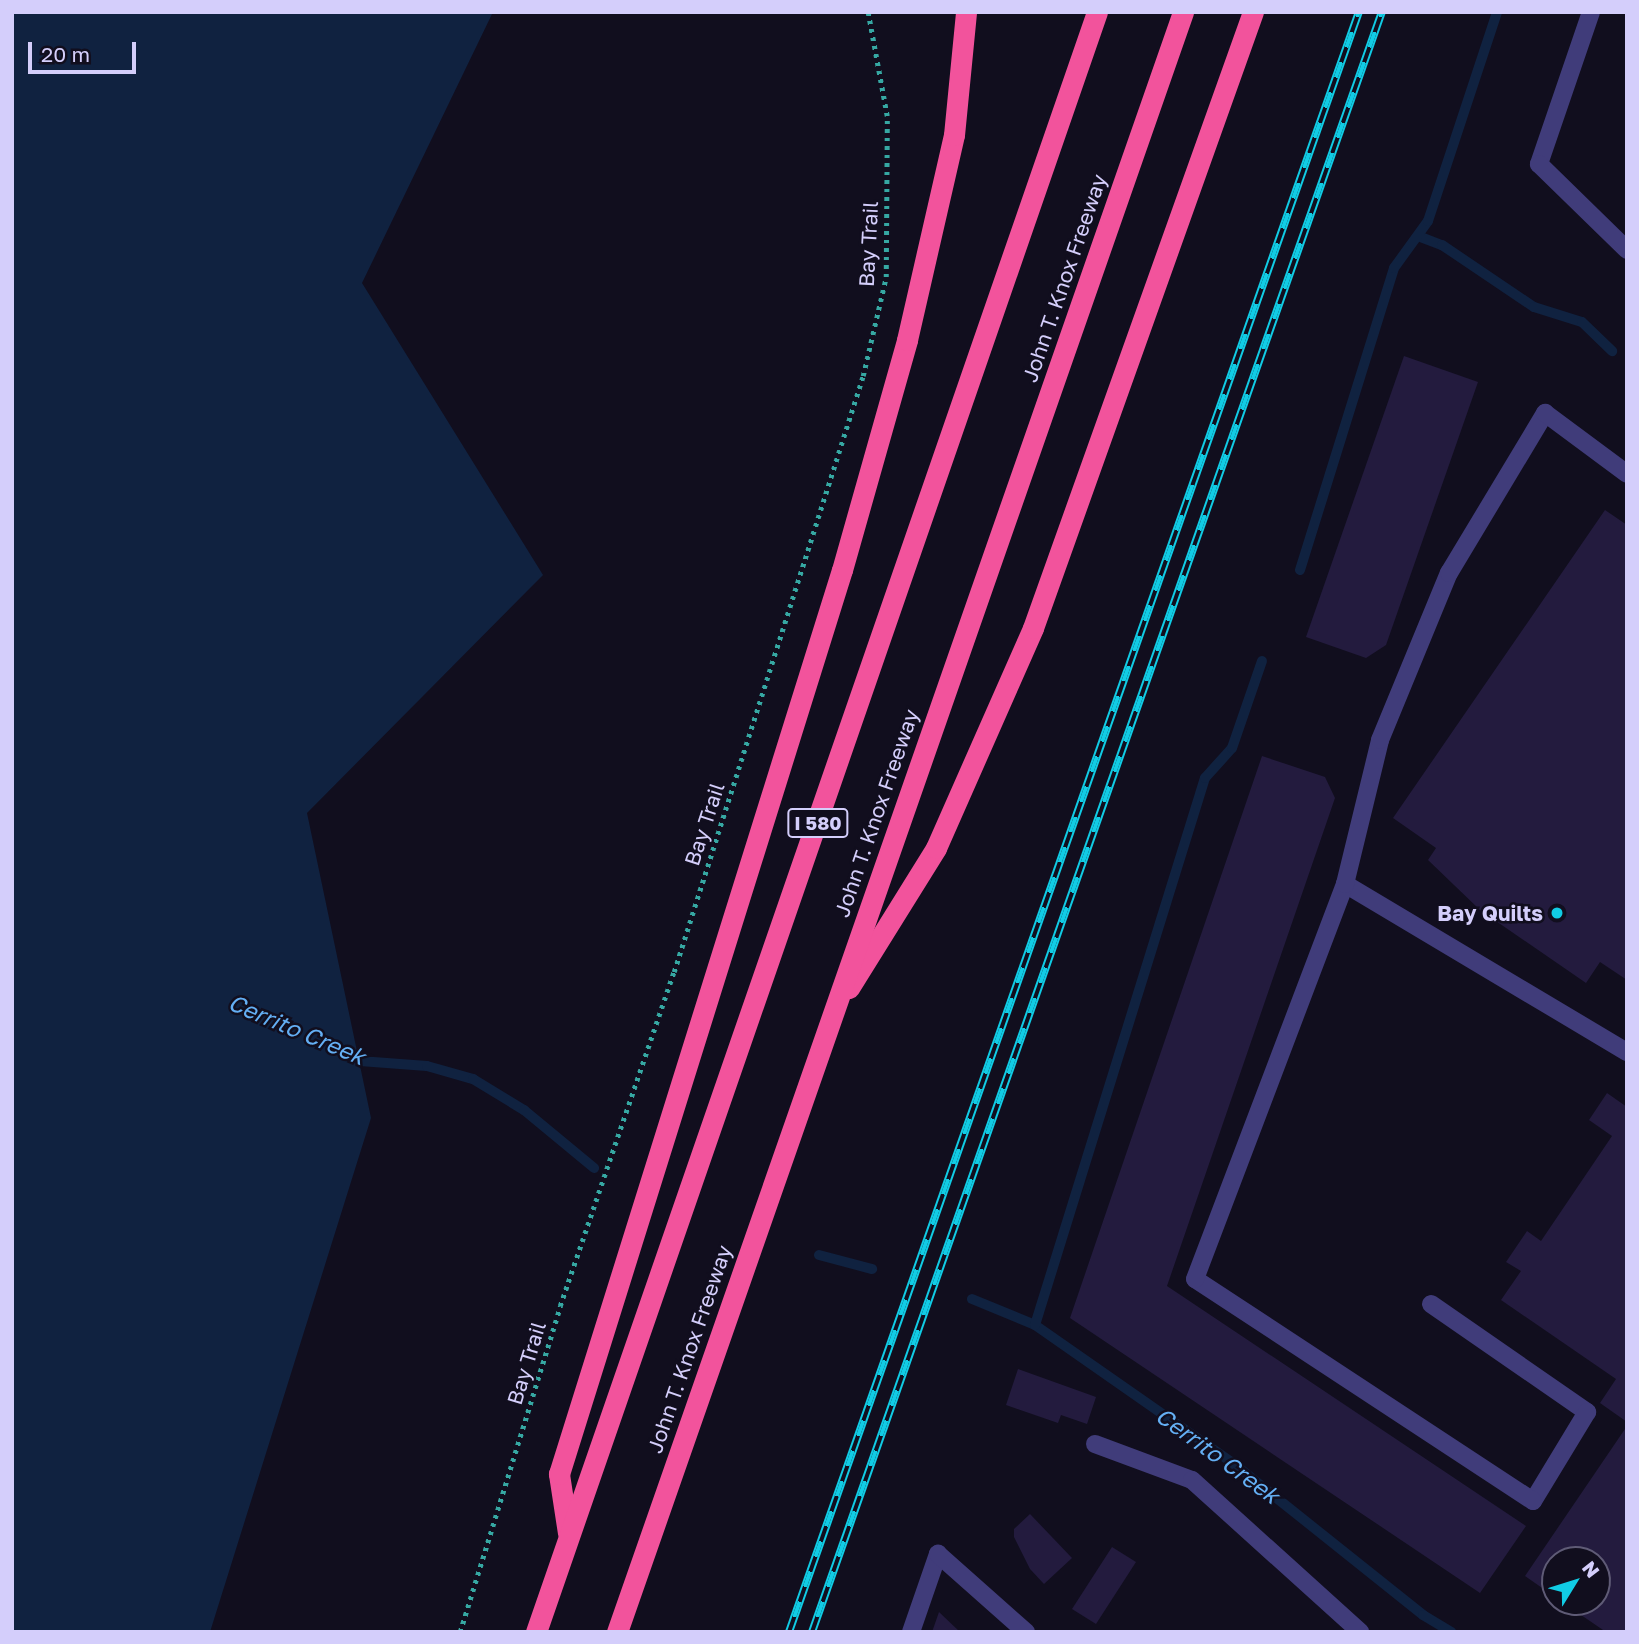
<!DOCTYPE html>
<html>
<head>
<meta charset="utf-8">
<style>
  body { margin:0 }
  #map { position:relative; width:1639px; height:1644px; overflow:hidden; background:#110e1e; font-family:"Golos Text",sans-serif }
  div>[style] { position:absolute }
  [style*='--x'] { left:calc(var(--x)*1px); top:calc(var(--y)*1px); width:calc(var(--w)*1px); rotate:calc(var(--a)*1deg) }
  .water>* { inset:0; background:#102240 }
  .stream>* { height:10px; margin:-5px; padding:0 5px; transform-origin:5px; border-radius:5px; background:#102240 }
  .building>* { inset:0; background:#231b3e }
  .path>* { height:4.5px; margin-top:-2.25px; transform-origin:0; background:repeating-linear-gradient(90deg,#36a8a3 0 3.5px,transparent 0 8.5px) }
  .service>* { height:18px; margin:-9px; padding:0 9px; transform-origin:9px; border-radius:9px; background:#403c7a }
  .motorway>* { height:21px; margin:-10.5px; padding:0 10.5px; transform-origin:10.5px; border-radius:10.5px; background:#f2539c }
  .rail>* { height:8px; margin-top:-4px; transform-origin:0; background:repeating-linear-gradient(90deg,#110e1e 0 16px,#11cce5 0 32px); box-sizing:border-box; border-block:2px solid #11cce5 }
  .dots>* { width:19px; height:19px; translate:-50% -50%; box-sizing:border-box; border:4px solid #110e1e; border-radius:50% }
  span { translate:-50% -50%; white-space:nowrap; text-align:center; line-height:1.15; -webkit-text-stroke:5px #110e1e; paint-order:stroke }
  .shield-label span { padding:2px 5px; background:#110e1e; border:2px solid; border-radius:5px; -webkit-text-stroke-width:0 }
  .shield-label { font-size:19px; color:#d4cefb; font-weight:700 }
  .street-label { font-size:21px; color:#d4cefb }
  .poi-label { font-size:21px; color:#d4cefb; font-weight:700 }
  .right { translate:-100% -50%; text-align:right }
  .water-label { font-size:23px; color:#64aff4; font-style:italic }
  .frame { position:absolute; inset:0; border:14px solid #d4cefb; pointer-events:none }
  .north { position:absolute; left:1541px; top:1546px; width:70px; height:70px; box-sizing:border-box; background:#110e1e; border:2px solid #5f5b76; border-radius:50%; rotate:52deg; font-size:19px; font-weight:700; line-height:28px; text-align:center; color:#d4cefb }
  .north::after { content:''; display:block; margin:auto; width:24px; height:32px; background:#11cce5; clip-path:polygon(50% 0,100% 100%,50% 72%,0 100%) }
  .scale { position:absolute; left:28px; top:42px; width:108px; height:32px; box-sizing:border-box; border:4px solid #d4cefb; border-top:0; padding-left:9px; font-size:21px; line-height:24px; white-space:nowrap; color:#d4cefb; -webkit-text-stroke:5px #110e1e; paint-order:stroke }
</style>
</head>
<body>
<div id="map">
  <div class="water">
    <i style="clip-path:polygon(12px 12px,493px 12px,362px 283px,543px 575px,307px 813px,371px 1118px,210px 1632px,12px 1632px)"></i>
  </div>
  <div class="stream">
    <i style="--x:1418;--y:236;--w:26;--a:21"></i>
    <i style="--x:1442;--y:245;--w:111;--a:34"></i>
    <i style="--x:1534;--y:307;--w:50;--a:17.4"></i>
    <i style="--x:1582;--y:322;--w:42;--a:44"></i>
    <i style="--x:1300;--y:570;--w:316;--a:-72.7"></i>
    <i style="--x:1394;--y:268;--w:58;--a:-54.1"></i>
    <i style="--x:1428;--y:221;--w:220;--a:-71.7"></i>
    <i style="--x:346;--y:1055;--w:15;--a:23"></i>
    <i style="--x:360;--y:1061;--w:67;--a:4.3"></i>
    <i style="--x:427;--y:1066;--w:48;--a:15.8"></i>
    <i style="--x:473;--y:1079;--w:60;--a:31.3"></i>
    <i style="--x:524;--y:1110;--w:91;--a:39.6"></i>
    <i style="--x:819;--y:1255;--w:55;--a:14.8"></i>
    <i style="--x:972;--y:1299;--w:68;--a:22.4"></i>
    <i style="--x:1035;--y:1325;--w:243;--a:34.9"></i>
    <i style="--x:1234;--y:1464;--w:242;--a:38.6"></i>
    <i style="--x:1423;--y:1615;--w:33;--a:31"></i>
    <i style="--x:1035;--y:1325;--w:573;--a:-72.74"></i>
    <i style="--x:1205;--y:778;--w:40;--a:-48"></i>
    <i style="--x:1232;--y:748;--w:92;--a:-71"></i>
  </div>
  <div class="building">
    <i style="clip-path:polygon(1404px 356px,1478px 382px,1386px 645px,1366px 658px,1306px 637px)"></i>
    <i style="clip-path:polygon(1605px 510px,1627px 525px,1627px 980px,1600px 962px,1586px 983px,1480px 910px,1428px 860px,1436px 848px,1393px 818px)"></i>
    <i style="clip-path:polygon(1262px 756px,1325px 777px,1335px 798px,1167px 1286px,1526px 1526px,1480px 1593px,1070px 1318px)"></i>
    <i style="clip-path:polygon(1607px 1093px,1627px 1107px,1627px 1422px,1600px 1403px,1616px 1379px,1501px 1300px,1521px 1271px,1506px 1262px,1527px 1231px,1541px 1241px,1612px 1136px,1589px 1120px)"></i>
    <i style="clip-path:polygon(1018px 1369px,1096px 1397px,1087px 1424px,1061px 1415px,1058px 1423px,1006px 1405px)"></i>
    <i style="clip-path:polygon(1627px 1426px,1627px 1632px,1606px 1632px,1562px 1602px,1597px 1602px,1597px 1560px,1555px 1560px,1555px 1597px,1525px 1576px)"></i>
    <i style="clip-path:polygon(1030px 1514px,1072px 1558px,1044px 1584px,1030px 1569px,1014px 1537px,1014px 1529px)"></i>
    <i style="clip-path:polygon(1112px 1547px,1136px 1562px,1096px 1624px,1072px 1609px)"></i>
    <i style="clip-path:polygon(939px 1612px,960px 1632px,932px 1632px)"></i>
  </div>
  <div class="path">
    <i style="--x:460;--y:1632;--w:341;--a:-72.9"></i>
    <i style="--x:560;--y:1306;--w:353;--a:-71.2"></i>
    <i style="--x:674;--y:972;--w:625;--a:-72.41"></i>
    <i style="--x:863;--y:376;--w:102;--a:-76.9"></i>
    <i style="--x:886;--y:277;--w:161;--a:-89.6"></i>
    <i style="--x:887;--y:116;--w:106;--a:-100.4"></i>
  </div>
  <div class="service">
    <i style="--x:1591;--y:12;--w:161;--a:108.9"></i>
    <i style="--x:1539;--y:164;--w:123;--a:44.3"></i>
    <i style="--x:1345;--y:884;--w:328;--a:30.8"></i>
    <i style="--x:1431;--y:1304;--w:190;--a:34.7"></i>
    <i style="--x:1587;--y:1412;--w:104;--a:121.2"></i>
    <i style="--x:1533;--y:1501;--w:404;--a:-146.7"></i>
    <i style="--x:1195;--y:1279;--w:423;--a:-69.2"></i>
    <i style="--x:1345;--y:884;--w:148;--a:-76.3"></i>
    <i style="--x:1380;--y:740;--w:181;--a:-67.6"></i>
    <i style="--x:1449;--y:573;--w:187;--a:-59"></i>
    <i style="--x:1545;--y:413;--w:102;--a:36.6"></i>
    <i style="--x:1095;--y:1444;--w:103;--a:20.4"></i>
    <i style="--x:1192;--y:1480;--w:227;--a:42.1"></i>
    <i style="--x:911;--y:1632;--w:83;--a:-70.9"></i>
    <i style="--x:938;--y:1554;--w:118;--a:41.6"></i>
  </div>
  <div class="motorway">
    <i style="--x:849;--y:988;--w:165;--a:-58.1"></i>
    <i style="--x:936;--y:848;--w:240;--a:-66.2"></i>
    <i style="--x:1033;--y:628;--w:654;--a:-70.35"></i>
    <i style="--x:568;--y:1533;--w:60;--a:-98.7"></i>
    <i style="--x:559;--y:1474;--w:947;--a:-72.62"></i>
    <i style="--x:842;--y:570;--w:239;--a:-74.2"></i>
    <i style="--x:907;--y:340;--w:210;--a:-77.1"></i>
    <i style="--x:954;--y:135;--w:124;--a:-84.4"></i>
    <i style="--x:536;--y:1632;--w:1714;--a:-70.9"></i>
    <i style="--x:617;--y:1632;--w:1716;--a:-70.74"></i>
  </div>
  <div class="rail">
    <i style="--x:789;--y:1632;--w:1717;--a:-70.62"></i>
    <i style="--x:812;--y:1632;--w:1717;--a:-70.62"></i>
  </div>
  <div class="dots">
    <i style="left:1557px;top:913px;background:#11cce5"></i>
  </div>
  <div class="shield-label">
    <span style="left:818px;top:823px">I 580</span>
  </div>
  <div class="street-label">
    <span style="left:868px;top:244px;rotate:-87deg">Bay Trail</span>
    <span style="left:1064px;top:278px;rotate:-71deg">John T. Knox Freeway</span>
    <span style="left:876px;top:813px;rotate:-71deg">John T. Knox Freeway</span>
    <span style="left:704px;top:824px;rotate:-72deg">Bay Trail</span>
    <span style="left:689px;top:1349px;rotate:-71deg">John T. Knox Freeway</span>
    <span style="left:526px;top:1363px;rotate:-73deg">Bay Trail</span>
  </div>
  <div class="poi-label">
    <span class="right" style="left:1543px;top:913px">Bay Quilts</span>
  </div>
  <div class="water-label">
    <span style="left:297px;top:1029px;rotate:23deg">Cerrito Creek</span>
    <span style="left:1218px;top:1455px;rotate:36deg">Cerrito Creek</span>
  </div>
  <div class="frame"></div>
  <div class="north">N</div>
  <div class="scale">20 m</div>
</div>
</body>
</html>
